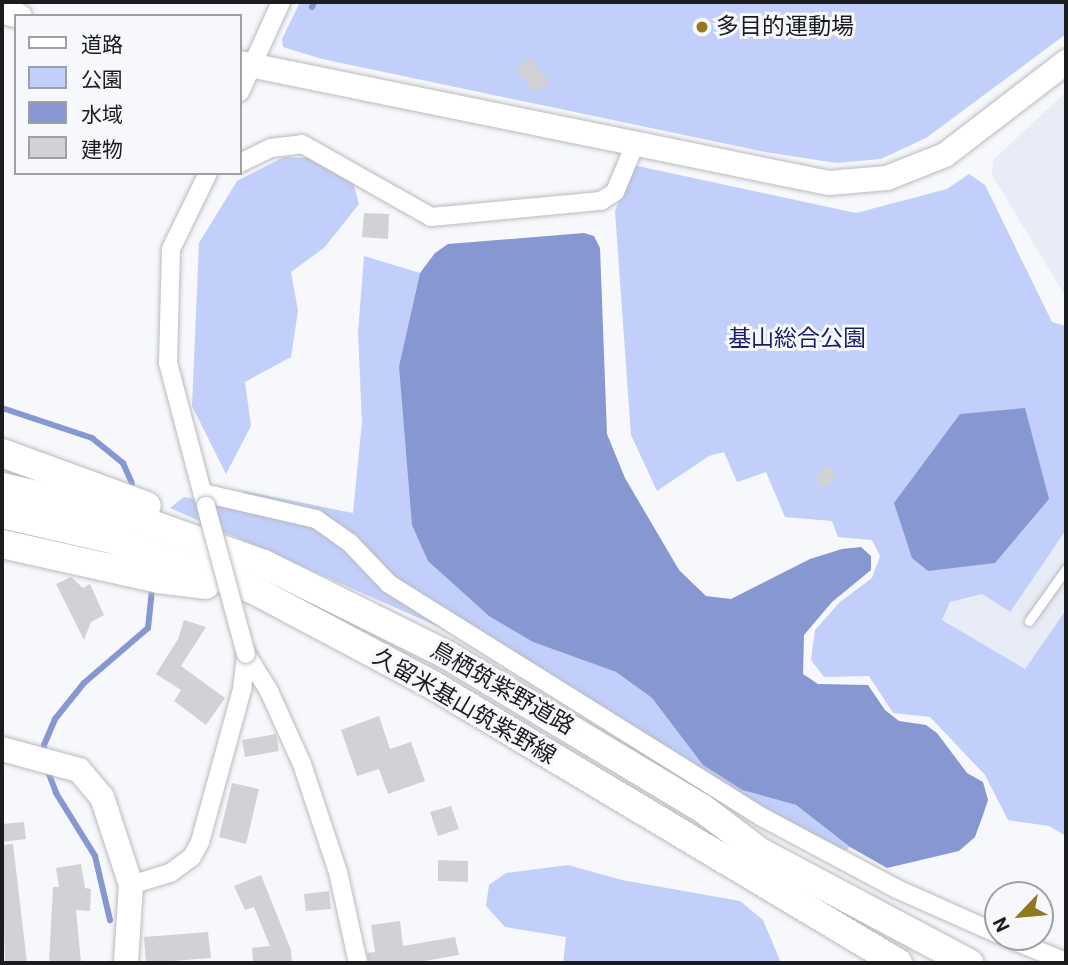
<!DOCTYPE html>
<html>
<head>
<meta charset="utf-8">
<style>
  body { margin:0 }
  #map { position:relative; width:1068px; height:965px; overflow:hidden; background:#f6f8fc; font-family:Roboto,"Noto Sans JP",sans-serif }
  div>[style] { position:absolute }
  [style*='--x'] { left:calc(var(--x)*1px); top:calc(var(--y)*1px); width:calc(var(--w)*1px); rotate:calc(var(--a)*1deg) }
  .built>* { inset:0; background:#e8ecf7 }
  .green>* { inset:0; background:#c2cffa }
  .water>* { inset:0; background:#8797d1 }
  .stream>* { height:6px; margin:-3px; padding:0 3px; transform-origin:3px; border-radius:3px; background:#8797d1 }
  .building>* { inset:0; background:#d0d2d6 }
  .roads { filter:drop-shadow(0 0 2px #babbbf) drop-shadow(0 0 2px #babbbf) }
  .lane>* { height:9px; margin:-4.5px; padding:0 4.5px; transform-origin:4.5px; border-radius:4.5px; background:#fff }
  .street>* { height:18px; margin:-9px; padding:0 9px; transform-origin:9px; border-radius:9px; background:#fff }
  .secondary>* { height:24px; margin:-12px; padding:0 12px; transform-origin:12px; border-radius:12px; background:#fff }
  .primary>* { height:28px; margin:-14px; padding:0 14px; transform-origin:14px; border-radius:14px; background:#fff }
  .bridges { filter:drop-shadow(0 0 2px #babbbf) drop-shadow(0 0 2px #babbbf) }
  .street-bridge>* { height:18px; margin:-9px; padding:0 9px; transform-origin:9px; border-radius:9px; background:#fff }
  .dots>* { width:19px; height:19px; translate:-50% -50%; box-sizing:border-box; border:4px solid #f6f8fc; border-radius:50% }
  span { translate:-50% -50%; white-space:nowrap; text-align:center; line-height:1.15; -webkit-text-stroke:6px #f6f8fc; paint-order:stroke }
  .poi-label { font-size:23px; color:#1b1c1d }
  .left { translate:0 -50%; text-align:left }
  .park-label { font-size:23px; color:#181f62 }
  .street-label { font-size:23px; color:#1b1c1d }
  .frame { position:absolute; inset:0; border:4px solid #1b1c1d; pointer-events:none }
  .legend { position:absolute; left:14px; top:14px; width:228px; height:161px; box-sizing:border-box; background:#f6f8fc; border:2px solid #9ea0a3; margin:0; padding:9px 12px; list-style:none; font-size:21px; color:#1b1c1d }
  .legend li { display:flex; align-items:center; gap:14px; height:35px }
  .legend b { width:35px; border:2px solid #9ea0a3 }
  .north { position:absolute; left:984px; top:881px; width:70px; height:70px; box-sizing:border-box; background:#f6f8fc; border:2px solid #9ea0a3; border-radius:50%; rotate:244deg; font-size:19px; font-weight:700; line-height:28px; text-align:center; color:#1b1c1d }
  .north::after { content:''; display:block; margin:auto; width:24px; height:32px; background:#92781f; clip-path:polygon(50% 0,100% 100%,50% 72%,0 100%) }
</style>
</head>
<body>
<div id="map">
  <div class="built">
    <i style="clip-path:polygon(1066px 92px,1066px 297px,992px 175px,993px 160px)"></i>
    <i style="clip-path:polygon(1066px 530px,1066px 752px,1025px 669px,942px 620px,950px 602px,982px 594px,1010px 611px)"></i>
  </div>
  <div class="green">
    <i style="clip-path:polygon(300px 2px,1066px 2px,1066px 34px,926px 138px,881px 159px,836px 163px,765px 152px,322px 59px,283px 47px,282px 39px)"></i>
    <i style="clip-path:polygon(284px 157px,311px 158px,353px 182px,359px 204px,324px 248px,291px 272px,298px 311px,291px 357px,245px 382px,251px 426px,226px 474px,192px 406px,199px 243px,237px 181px)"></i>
    <i style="clip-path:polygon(633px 165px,856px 213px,947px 189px,969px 174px,985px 185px,1052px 322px,1066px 326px,1066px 530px,1010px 612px,982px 594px,950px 602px,942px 620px,1025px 669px,1066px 610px,1066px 836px,1049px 826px,1008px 820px,985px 775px,930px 717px,893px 713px,869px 676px,824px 677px,811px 660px,815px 630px,840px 602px,872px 578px,880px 556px,872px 540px,838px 537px,832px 521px,785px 517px,766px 472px,737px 482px,724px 452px,709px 456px,657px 491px,631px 435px,615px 211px)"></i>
    <i style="clip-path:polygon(364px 256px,420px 273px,399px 366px,533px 642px,616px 672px,652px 698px,704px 765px,742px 790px,796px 805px,850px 847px,831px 861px,482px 646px,170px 508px,184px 497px,235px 506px,244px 491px,353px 513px,362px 422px,358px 333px)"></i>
    <i style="clip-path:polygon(568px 865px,622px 880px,740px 901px,763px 920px,781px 963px,563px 963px,566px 937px,505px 927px,486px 906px,489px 885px,506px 873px)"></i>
  </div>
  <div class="water">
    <i style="clip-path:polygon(584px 233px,594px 236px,600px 248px,607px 434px,625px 478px,679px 570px,706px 596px,731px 599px,810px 559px,842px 549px,861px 547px,871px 556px,871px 570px,832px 602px,804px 635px,803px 674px,818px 684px,868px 685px,885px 710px,899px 721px,926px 725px,937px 733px,967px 773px,983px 782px,988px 800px,983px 815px,975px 837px,959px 851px,887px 868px,850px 847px,796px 805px,742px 790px,703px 765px,652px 698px,616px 672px,533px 642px,489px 616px,428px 561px,412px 525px,399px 366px,420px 273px,435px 253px,448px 244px)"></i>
    <i style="clip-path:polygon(1025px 408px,1049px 499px,995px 563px,928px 571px,912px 558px,894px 503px,960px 414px)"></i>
  </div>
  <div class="stream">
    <i style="--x:312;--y:7;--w:5;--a:-68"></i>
    <i style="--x:2;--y:408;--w:95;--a:18.4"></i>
    <i style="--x:92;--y:438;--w:40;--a:39"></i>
    <i style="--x:123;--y:463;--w:22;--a:66"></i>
    <i style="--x:45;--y:755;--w:10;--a:-96"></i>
    <i style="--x:44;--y:745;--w:28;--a:-67"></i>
    <i style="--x:55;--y:719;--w:46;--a:-51.1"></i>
    <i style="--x:84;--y:683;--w:84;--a:-40.7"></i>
    <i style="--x:148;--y:628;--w:36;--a:-84"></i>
    <i style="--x:47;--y:769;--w:26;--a:69"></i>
    <i style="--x:56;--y:793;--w:74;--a:58.2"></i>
    <i style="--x:95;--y:856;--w:66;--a:76.8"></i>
  </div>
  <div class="building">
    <i style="clip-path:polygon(530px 57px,550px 82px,535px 93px,516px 69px)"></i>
    <i style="clip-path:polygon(364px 213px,389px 214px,388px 239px,362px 237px)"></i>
    <i style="clip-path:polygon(823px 467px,831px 468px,836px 480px,821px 488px,816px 477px)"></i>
    <i style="clip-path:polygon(71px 577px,83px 588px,90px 584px,104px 615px,91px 622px,84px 640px,56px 584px)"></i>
    <i style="clip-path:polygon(184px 620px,206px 627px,181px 666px,225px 698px,206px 725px,174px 701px,181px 690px,156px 674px,178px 639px)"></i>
    <i style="clip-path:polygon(379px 716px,390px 749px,411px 742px,425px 781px,388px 794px,379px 769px,357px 776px,341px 730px)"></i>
    <i style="clip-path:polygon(276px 734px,279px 751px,245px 757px,242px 740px)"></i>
    <i style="clip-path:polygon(232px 783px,259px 789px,246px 844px,219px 837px)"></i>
    <i style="clip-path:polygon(451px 806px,459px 829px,438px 836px,430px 812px)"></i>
    <i style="clip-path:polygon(24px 822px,26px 839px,2px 842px,2px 824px)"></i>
    <i style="clip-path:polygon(13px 844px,27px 963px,5px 963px,2px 845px)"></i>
    <i style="clip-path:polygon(438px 860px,468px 861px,468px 882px,438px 881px)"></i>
    <i style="clip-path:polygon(81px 864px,85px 888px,91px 889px,90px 911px,76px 910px,81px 963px,49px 963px,53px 887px,59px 887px,56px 868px)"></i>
    <i style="clip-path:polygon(261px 875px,291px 950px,292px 963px,253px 963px,252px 948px,270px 946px,254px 907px,245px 910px,234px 886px)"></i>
    <i style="clip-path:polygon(329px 891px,331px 909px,306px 911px,304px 894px)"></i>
    <i style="clip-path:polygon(400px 921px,403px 946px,455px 937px,459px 955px,413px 963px,369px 963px,367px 953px,375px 952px,371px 925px)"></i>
    <i style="clip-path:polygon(208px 932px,211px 958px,146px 963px,144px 937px)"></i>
  </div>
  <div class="roads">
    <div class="lane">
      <i style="--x:1029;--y:621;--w:64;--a:-54.6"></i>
    </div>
    <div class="street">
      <i style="--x:240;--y:92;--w:99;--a:-65.5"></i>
      <i style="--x:240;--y:163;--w:34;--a:-26"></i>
      <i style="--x:271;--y:148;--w:31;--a:-7"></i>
      <i style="--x:302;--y:144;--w:148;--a:29.5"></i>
      <i style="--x:431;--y:217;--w:171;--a:-5.4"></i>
      <i style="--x:601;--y:201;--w:17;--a:-33"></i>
      <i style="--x:615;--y:192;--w:52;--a:-67.4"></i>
      <i style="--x:203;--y:493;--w:116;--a:13"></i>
      <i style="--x:316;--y:519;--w:42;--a:35.2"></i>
      <i style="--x:350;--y:543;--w:57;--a:46.4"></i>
      <i style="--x:389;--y:584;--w:440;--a:32"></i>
      <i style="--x:762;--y:817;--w:153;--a:28.1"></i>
      <i style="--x:897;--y:889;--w:111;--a:24"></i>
      <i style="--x:205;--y:503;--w:145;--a:-104.8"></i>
      <i style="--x:168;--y:363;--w:114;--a:-88.5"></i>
      <i style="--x:171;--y:249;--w:85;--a:-64"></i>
      <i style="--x:246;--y:654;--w:44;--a:58.1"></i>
      <i style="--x:269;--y:691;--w:80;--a:65.7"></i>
      <i style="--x:302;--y:764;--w:114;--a:71.6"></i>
      <i style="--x:338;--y:872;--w:93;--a:77.6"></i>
      <i style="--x:131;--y:885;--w:41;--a:-17.1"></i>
      <i style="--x:170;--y:873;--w:27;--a:-36"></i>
      <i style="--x:192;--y:857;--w:17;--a:-62"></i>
      <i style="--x:200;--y:842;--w:159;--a:-74.6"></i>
      <i style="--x:242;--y:689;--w:35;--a:-83"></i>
      <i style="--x:1005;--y:937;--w:66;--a:22.3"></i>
    </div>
    <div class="secondary">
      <i style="--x:2;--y:12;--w:18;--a:13"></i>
      <i style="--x:240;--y:63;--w:601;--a:11.52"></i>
      <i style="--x:829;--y:183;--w:58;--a:-4.9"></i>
      <i style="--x:887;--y:178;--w:62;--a:-21.6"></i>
      <i style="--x:945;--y:155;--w:153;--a:-37.5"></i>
      <i style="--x:2;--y:749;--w:80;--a:15.3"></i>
      <i style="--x:79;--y:770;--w:35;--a:50"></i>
      <i style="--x:102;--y:797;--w:93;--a:71.8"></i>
      <i style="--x:131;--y:885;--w:78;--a:93.7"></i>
    </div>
    <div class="primary">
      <i style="--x:2;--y:453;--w:154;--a:20.1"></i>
      <i style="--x:2;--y:487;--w:132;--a:13.1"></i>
      <i style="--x:131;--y:517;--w:141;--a:19.5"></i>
      <i style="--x:264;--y:564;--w:204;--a:26.4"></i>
      <i style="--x:447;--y:655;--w:297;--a:31"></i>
      <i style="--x:702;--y:808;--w:73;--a:37.2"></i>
      <i style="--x:760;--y:852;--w:237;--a:28"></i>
      <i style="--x:2;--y:514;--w:112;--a:12.9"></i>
      <i style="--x:111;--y:539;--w:152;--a:19.6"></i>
      <i style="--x:254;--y:590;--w:200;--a:28"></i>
      <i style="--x:431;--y:684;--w:544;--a:30.86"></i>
      <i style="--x:2;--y:544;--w:160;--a:12.6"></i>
      <i style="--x:158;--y:579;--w:48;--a:7.1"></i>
    </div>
  </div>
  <div class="bridges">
    <div class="street-bridge">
      <i style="--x:206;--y:506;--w:153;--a:74.9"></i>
    </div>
  </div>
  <div class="dots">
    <i style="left:702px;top:27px;background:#92781f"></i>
  </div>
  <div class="poi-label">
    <span class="left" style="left:716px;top:27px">多目的運動場</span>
  </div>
  <div class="park-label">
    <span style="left:797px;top:339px">基山総合公園</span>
  </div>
  <div class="street-label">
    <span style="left:502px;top:689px;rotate:30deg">鳥栖筑紫野道路</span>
    <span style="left:464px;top:707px;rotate:30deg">久留米基山筑紫野線</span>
  </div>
  <div class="frame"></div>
  <ul class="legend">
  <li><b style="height:9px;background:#fff"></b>道路</li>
  <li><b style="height:19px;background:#c2cffa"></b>公園</li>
  <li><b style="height:19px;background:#8797d1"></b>水域</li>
  <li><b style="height:19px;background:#d0d2d6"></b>建物</li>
  </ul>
  <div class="north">N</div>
</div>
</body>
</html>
